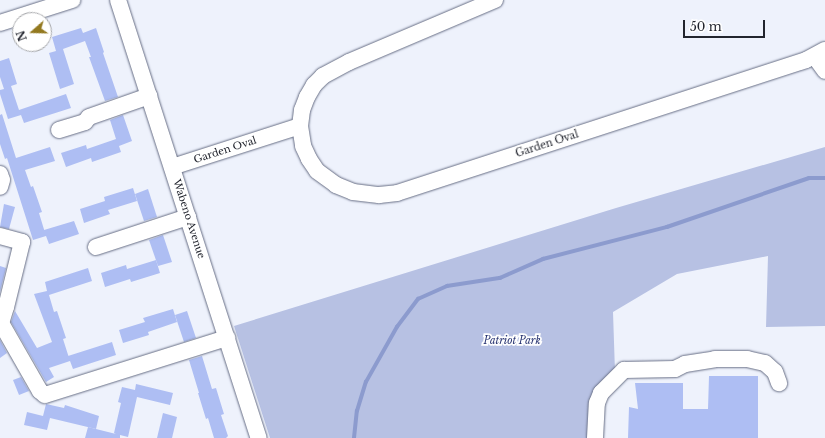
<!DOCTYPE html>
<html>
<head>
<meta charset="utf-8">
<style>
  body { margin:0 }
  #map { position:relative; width:825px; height:438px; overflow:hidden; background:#eef2fc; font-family:"Libre Baskerville",serif }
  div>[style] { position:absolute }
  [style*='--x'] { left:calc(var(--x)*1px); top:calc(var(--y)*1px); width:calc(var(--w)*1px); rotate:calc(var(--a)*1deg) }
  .green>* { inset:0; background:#b7c1e3 }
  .stream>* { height:3.5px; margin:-1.75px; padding:0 1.75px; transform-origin:1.75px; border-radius:1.75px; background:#8c9bce }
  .building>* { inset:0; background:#aebef3 }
  .roads { filter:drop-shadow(0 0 1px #676e85) drop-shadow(0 0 1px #676e85) }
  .minor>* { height:16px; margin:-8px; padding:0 8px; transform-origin:8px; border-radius:8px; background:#fff }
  span { translate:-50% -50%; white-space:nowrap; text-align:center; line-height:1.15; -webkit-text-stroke:3.5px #fff; paint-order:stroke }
  .street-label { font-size:10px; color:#22252e }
  .park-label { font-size:10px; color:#273371; font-style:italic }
  .north { position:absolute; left:12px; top:12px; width:40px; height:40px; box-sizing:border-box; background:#fff; border:1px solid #a7a8ab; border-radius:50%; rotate:250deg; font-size:11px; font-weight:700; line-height:16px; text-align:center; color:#22252e }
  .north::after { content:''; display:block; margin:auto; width:14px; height:18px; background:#937920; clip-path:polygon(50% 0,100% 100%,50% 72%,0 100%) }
  .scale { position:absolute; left:683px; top:20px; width:82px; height:18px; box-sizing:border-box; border:2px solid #22252e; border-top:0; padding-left:5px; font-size:12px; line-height:14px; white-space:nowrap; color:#22252e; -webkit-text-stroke:3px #fff; paint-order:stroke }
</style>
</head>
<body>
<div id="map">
  <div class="green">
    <i style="clip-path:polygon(825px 147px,825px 326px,766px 327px,768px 256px,677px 274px,613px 312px,615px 372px,590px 398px,589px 438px,270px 438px,234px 326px,616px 208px)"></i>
  </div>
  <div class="stream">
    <i style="--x:354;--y:438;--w:27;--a:-84"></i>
    <i style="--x:357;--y:411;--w:30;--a:-73"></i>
    <i style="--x:366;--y:382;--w:63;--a:-60.6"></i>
    <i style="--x:397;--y:327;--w:35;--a:-53"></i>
    <i style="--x:418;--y:299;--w:32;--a:-24"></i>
    <i style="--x:447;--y:286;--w:54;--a:-8.6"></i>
    <i style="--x:500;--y:278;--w:47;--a:-23.8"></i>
    <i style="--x:543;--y:259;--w:128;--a:-14.5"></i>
    <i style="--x:667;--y:227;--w:150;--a:-19"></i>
    <i style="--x:809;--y:178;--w:16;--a:0"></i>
  </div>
  <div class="building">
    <i style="clip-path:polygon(81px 28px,83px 33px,96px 28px,104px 52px,103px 53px,118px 97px,105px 101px,89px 57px,91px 57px,85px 41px,63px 49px,74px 84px,60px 89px,49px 53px,56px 51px,52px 37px)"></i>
    <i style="clip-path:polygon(9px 58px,17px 84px,11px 86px,19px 110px,66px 94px,71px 108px,24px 123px,21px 115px,8px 119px,0 94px,0 90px,4px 89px,0 77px,0 61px)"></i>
    <i style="clip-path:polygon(2px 114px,16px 158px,50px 147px,55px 161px,25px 170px,31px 187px,33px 186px,42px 212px,39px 213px,46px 236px,44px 230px,74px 221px,79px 234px,49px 244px,46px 236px,33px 240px,7px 158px,5px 159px,0 144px,0 115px)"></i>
    <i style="clip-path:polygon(123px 115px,132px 141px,119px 146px,121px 152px,92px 162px,91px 158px,66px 167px,61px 153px,86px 145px,87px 149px,116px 139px,110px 120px)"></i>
    <i style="clip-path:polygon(133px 188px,137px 201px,108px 210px,110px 214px,84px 223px,80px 209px,105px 201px,104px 197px)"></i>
    <i style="clip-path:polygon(148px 189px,157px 217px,144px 221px,135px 194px)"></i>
    <i style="clip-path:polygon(4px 204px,15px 207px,9px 229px,0 227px)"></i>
    <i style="clip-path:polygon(163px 235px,172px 262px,158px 266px,149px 240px)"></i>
    <i style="clip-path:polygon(156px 260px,160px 273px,131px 282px,130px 279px,105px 287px,101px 273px,126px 265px,127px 269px)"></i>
    <i style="clip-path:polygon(0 266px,6px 268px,0 292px)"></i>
    <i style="clip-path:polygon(88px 268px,92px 281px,49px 295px,54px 312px,57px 311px,66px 338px,63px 339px,70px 361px,68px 356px,112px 342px,116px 355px,73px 369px,70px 361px,49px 368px,54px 377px,46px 382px,11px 322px,15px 311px,37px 348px,52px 342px,34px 294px,47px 291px,45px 282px)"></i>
    <i style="clip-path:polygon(173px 309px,177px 322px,148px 332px,149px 335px,123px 343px,119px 330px,145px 322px,143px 318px)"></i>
    <i style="clip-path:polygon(187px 311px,196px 338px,184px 342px,175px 315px)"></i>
    <i style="clip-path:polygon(0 340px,7px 353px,0 358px)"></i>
    <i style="clip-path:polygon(202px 356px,212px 389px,216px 388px,224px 414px,221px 415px,228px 436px,226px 438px,214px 438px,208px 418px,206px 419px,198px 393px,199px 393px,189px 360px)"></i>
    <i style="clip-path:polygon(709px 376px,758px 376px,758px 438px,628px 438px,629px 407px,638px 409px,635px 383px,683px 383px,683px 409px,708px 409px)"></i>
    <i style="clip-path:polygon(21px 377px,29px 391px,19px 395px,13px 380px)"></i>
    <i style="clip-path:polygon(136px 384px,173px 393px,170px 405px,137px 397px,128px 437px,120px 435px,120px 438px,85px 438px,88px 427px,116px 434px,114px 433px,121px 403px,118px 402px,122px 387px,135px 390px)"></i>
    <i style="clip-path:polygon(46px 404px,64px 408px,65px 405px,99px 416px,96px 429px,50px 418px,47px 430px,24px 425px,27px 412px,43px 416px)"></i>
    <i style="clip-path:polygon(163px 413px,177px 417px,172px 438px,157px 438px)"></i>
  </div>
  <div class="roads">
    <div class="minor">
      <i style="--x:118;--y:0;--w:460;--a:72.2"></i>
      <i style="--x:495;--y:0;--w:159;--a:157"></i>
      <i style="--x:349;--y:62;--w:30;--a:152"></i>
      <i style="--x:323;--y:76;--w:13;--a:135"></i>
      <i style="--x:314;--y:85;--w:14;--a:120"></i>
      <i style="--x:307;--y:97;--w:14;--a:111"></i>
      <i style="--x:302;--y:110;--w:16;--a:97"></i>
      <i style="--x:300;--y:126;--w:20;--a:81"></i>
      <i style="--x:303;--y:146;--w:14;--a:65"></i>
      <i style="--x:309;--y:159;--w:14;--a:56"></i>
      <i style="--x:317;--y:171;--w:24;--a:36"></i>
      <i style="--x:336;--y:185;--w:18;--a:22"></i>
      <i style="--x:353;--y:192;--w:26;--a:7"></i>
      <i style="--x:379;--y:195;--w:18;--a:-6"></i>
      <i style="--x:397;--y:193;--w:430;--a:-18"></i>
      <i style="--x:806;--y:60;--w:21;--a:-28"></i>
      <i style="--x:0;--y:23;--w:76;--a:-17.7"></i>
      <i style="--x:815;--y:57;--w:17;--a:54"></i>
      <i style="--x:59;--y:130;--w:27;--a:-17"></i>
      <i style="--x:85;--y:122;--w:6;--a:-51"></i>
      <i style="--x:89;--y:117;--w:64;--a:-19.3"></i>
      <i style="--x:172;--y:167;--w:134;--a:-17.8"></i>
      <i style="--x:0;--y:174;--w:6;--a:72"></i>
      <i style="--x:2;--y:180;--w:7;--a:106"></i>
      <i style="--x:0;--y:236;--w:23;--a:15"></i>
      <i style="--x:22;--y:242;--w:67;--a:103.8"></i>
      <i style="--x:6;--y:307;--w:17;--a:107"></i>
      <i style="--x:1;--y:323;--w:78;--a:60.2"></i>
      <i style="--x:40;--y:391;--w:6;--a:39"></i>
      <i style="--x:45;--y:395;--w:191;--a:-17.4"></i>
      <i style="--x:96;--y:247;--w:97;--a:-18.1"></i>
      <i style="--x:595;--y:438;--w:35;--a:-87"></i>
      <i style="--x:597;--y:403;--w:11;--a:-68"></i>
      <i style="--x:601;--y:393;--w:33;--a:-45"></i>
      <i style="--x:624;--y:370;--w:51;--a:-1.1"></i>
      <i style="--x:675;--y:369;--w:11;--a:-27"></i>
      <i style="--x:685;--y:364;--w:30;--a:-9"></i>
      <i style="--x:715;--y:359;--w:32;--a:0"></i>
      <i style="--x:747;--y:359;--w:18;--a:13"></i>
      <i style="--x:765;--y:363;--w:13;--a:42"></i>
      <i style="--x:775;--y:372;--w:12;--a:70"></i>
    </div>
  </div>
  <div class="street-label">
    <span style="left:547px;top:144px;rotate:-18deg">Garden Oval</span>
    <span style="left:225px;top:150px;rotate:-18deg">Garden Oval</span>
    <span style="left:189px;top:219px;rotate:72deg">Wabeno Avenue</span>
  </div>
  <div class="park-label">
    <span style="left:512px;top:341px">Patriot Park</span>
  </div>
  <div class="north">N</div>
  <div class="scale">50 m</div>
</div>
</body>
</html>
